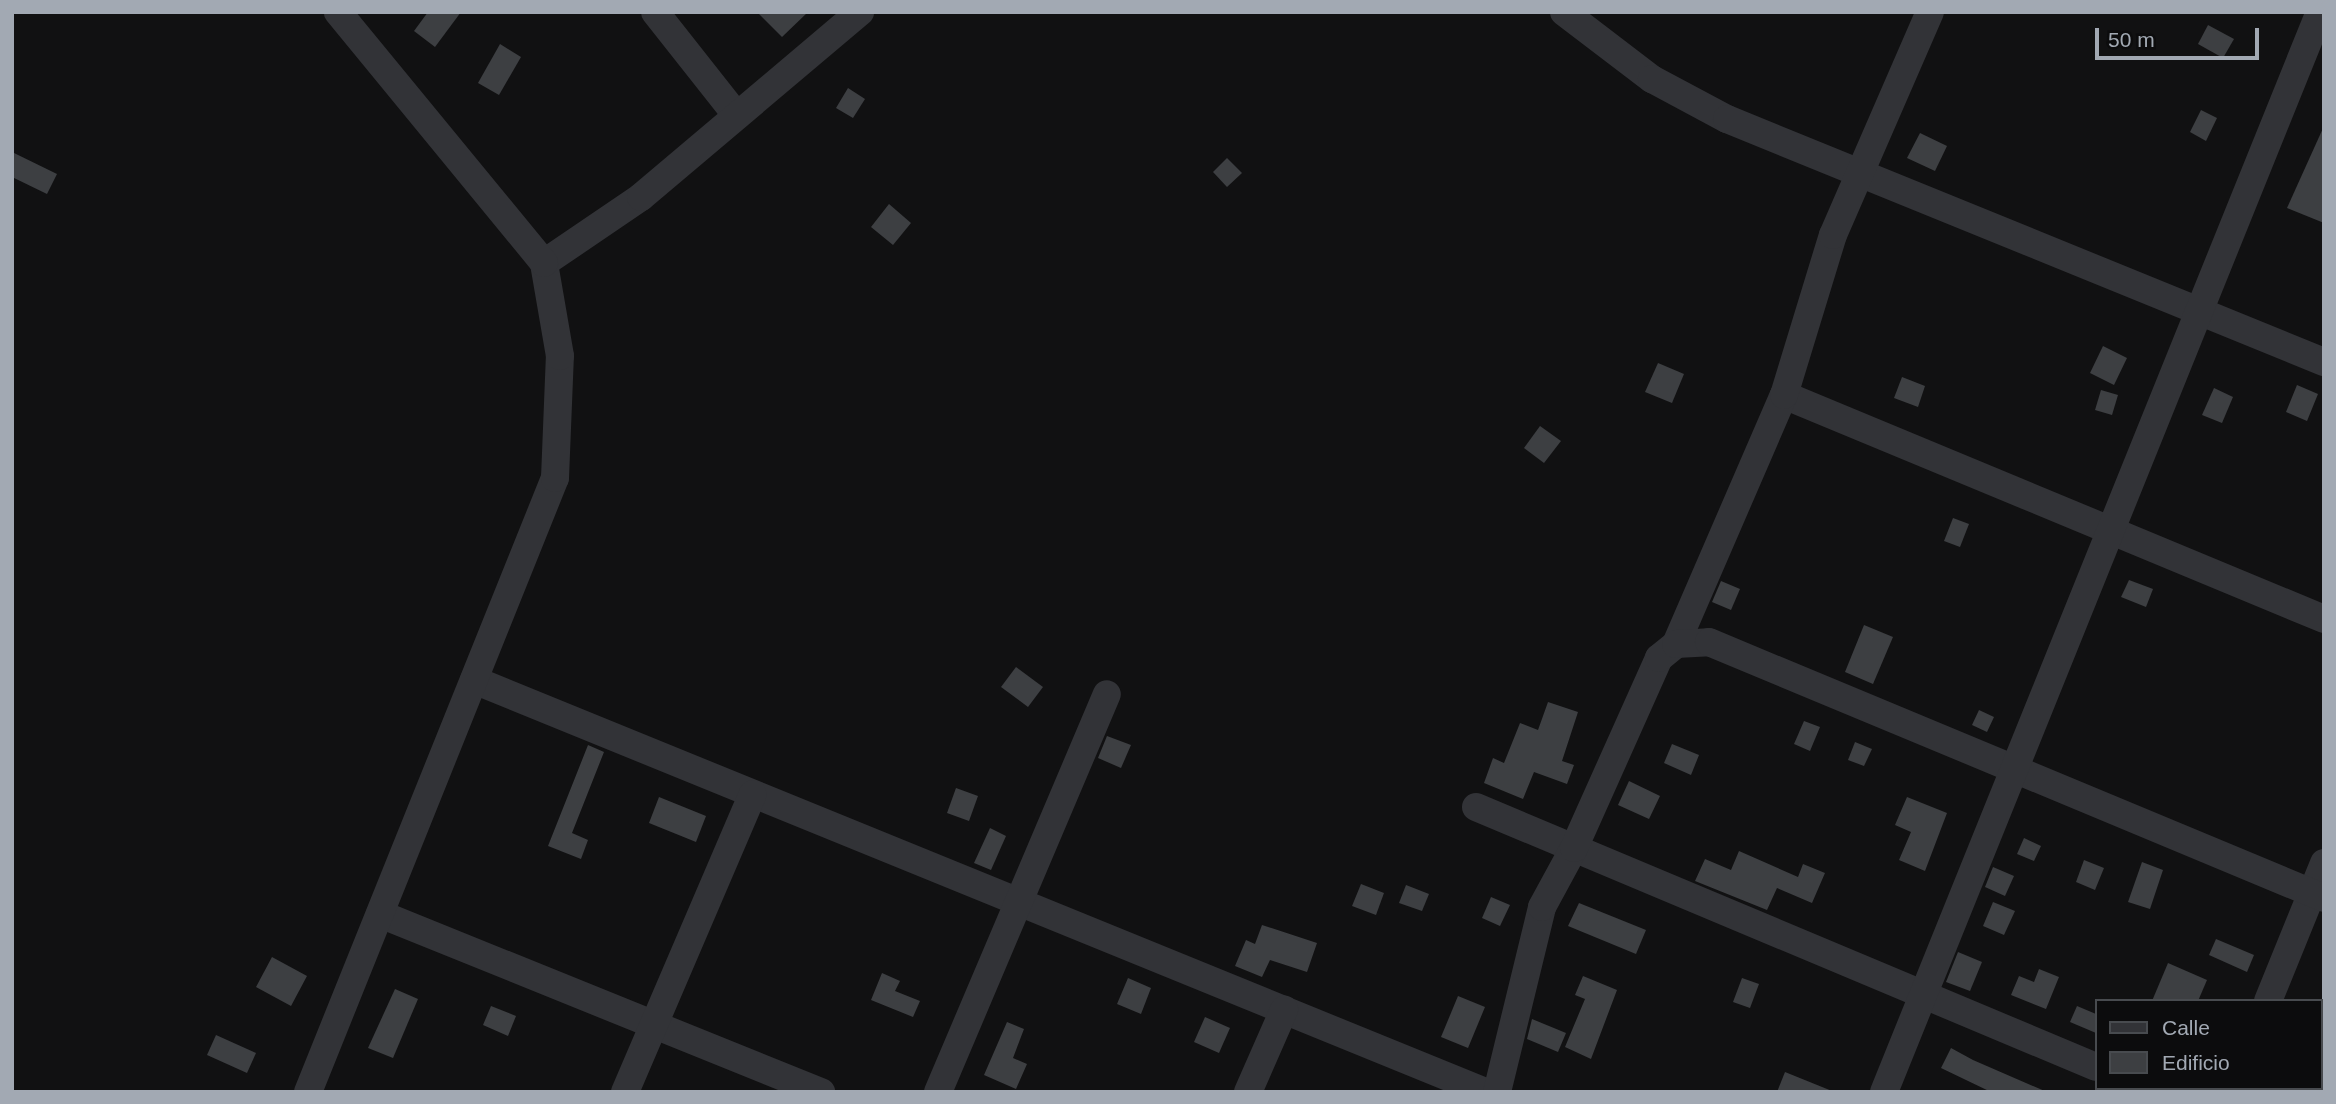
<!DOCTYPE html>
<html>
<head>
<meta charset="utf-8">
<style>
  body { margin:0 }
  #map { position:relative; width:2336px; height:1104px; overflow:hidden; background:#111112; font-family:Helvetica,sans-serif }
  div>[style] { position:absolute }
  [style*='--x'] { left:calc(var(--x)*1px); top:calc(var(--y)*1px); width:calc(var(--w)*1px); rotate:calc(var(--a)*1deg) }
  .building>* { inset:0; background:#3d3f42 }
  .minor>* { height:28px; margin:-14px; padding:0 14px; transform-origin:14px; border-radius:14px; background:#323337 }
  span { translate:-50% -50%; white-space:nowrap; text-align:center; line-height:1.15; -webkit-text-stroke:5px #0c0c0d; paint-order:stroke }
  .frame { position:absolute; inset:0; border:14px solid #a2a9b3; pointer-events:none }
  .legend { position:absolute; left:2095px; top:999px; width:228px; height:91px; box-sizing:border-box; background:#0c0c0d; border:2px solid #484b4f; margin:0; padding:9px 12px; list-style:none; font-size:21px; color:#a2a9b3 }
  .legend li { display:flex; align-items:center; gap:14px; height:35px }
  .legend b { width:35px; border:2px solid #484b4f }
  .scale { position:absolute; left:2095px; top:28px; width:164px; height:32px; box-sizing:border-box; border:4px solid #a2a9b3; border-top:0; padding-left:9px; font-size:21px; line-height:24px; white-space:nowrap; color:#a2a9b3; -webkit-text-stroke:5px #0c0c0d; paint-order:stroke }
</style>
</head>
<body>
<div id="map">
  <div class="building">
    <i style="clip-path:polygon(428px 12px,461px 12px,435px 47px,414px 31px)"></i>
    <i style="clip-path:polygon(757px 12px,808px 12px,782px 37px)"></i>
    <i style="clip-path:polygon(2208px 25px,2234px 39px,2223px 58px,2198px 44px)"></i>
    <i style="clip-path:polygon(500px 44px,521px 57px,499px 95px,478px 83px)"></i>
    <i style="clip-path:polygon(848px 88px,865px 99px,853px 118px,836px 108px)"></i>
    <i style="clip-path:polygon(2201px 110px,2217px 118px,2206px 141px,2190px 132px)"></i>
    <i style="clip-path:polygon(2324px 126px,2324px 223px,2287px 208px)"></i>
    <i style="clip-path:polygon(1920px 133px,1947px 146px,1935px 171px,1907px 158px)"></i>
    <i style="clip-path:polygon(12px 152px,57px 174px,47px 194px,12px 177px)"></i>
    <i style="clip-path:polygon(1227px 158px,1242px 173px,1227px 187px,1213px 172px)"></i>
    <i style="clip-path:polygon(889px 204px,911px 223px,893px 245px,871px 227px)"></i>
    <i style="clip-path:polygon(2103px 346px,2127px 358px,2114px 385px,2090px 373px)"></i>
    <i style="clip-path:polygon(1658px 363px,1684px 374px,1672px 403px,1645px 392px)"></i>
    <i style="clip-path:polygon(1902px 377px,1925px 386px,1918px 407px,1894px 398px)"></i>
    <i style="clip-path:polygon(2297px 385px,2318px 394px,2307px 421px,2286px 412px)"></i>
    <i style="clip-path:polygon(2214px 388px,2233px 397px,2222px 423px,2202px 415px)"></i>
    <i style="clip-path:polygon(2101px 390px,2118px 395px,2112px 415px,2095px 410px)"></i>
    <i style="clip-path:polygon(1540px 426px,1561px 441px,1544px 463px,1524px 448px)"></i>
    <i style="clip-path:polygon(1953px 518px,1969px 524px,1960px 547px,1944px 541px)"></i>
    <i style="clip-path:polygon(2129px 580px,2153px 589px,2146px 607px,2121px 597px)"></i>
    <i style="clip-path:polygon(1721px 581px,1740px 589px,1731px 610px,1712px 602px)"></i>
    <i style="clip-path:polygon(1864px 625px,1893px 637px,1873px 684px,1845px 672px)"></i>
    <i style="clip-path:polygon(1016px 667px,1043px 687px,1028px 707px,1001px 687px)"></i>
    <i style="clip-path:polygon(1548px 702px,1578px 712px,1562px 761px,1574px 765px,1567px 784px,1534px 772px,1523px 799px,1484px 783px,1493px 758px,1504px 763px,1520px 723px,1538px 730px)"></i>
    <i style="clip-path:polygon(1979px 710px,1994px 717px,1987px 732px,1972px 725px)"></i>
    <i style="clip-path:polygon(1804px 721px,1820px 727px,1810px 751px,1794px 744px)"></i>
    <i style="clip-path:polygon(1107px 736px,1131px 745px,1121px 768px,1098px 758px)"></i>
    <i style="clip-path:polygon(1855px 742px,1872px 749px,1864px 766px,1848px 760px)"></i>
    <i style="clip-path:polygon(1672px 744px,1699px 755px,1691px 775px,1664px 763px)"></i>
    <i style="clip-path:polygon(588px 745px,604px 752px,572px 833px,588px 840px,581px 859px,548px 846px)"></i>
    <i style="clip-path:polygon(1629px 781px,1660px 796px,1649px 819px,1618px 805px)"></i>
    <i style="clip-path:polygon(956px 788px,978px 796px,969px 821px,947px 813px)"></i>
    <i style="clip-path:polygon(659px 797px,706px 816px,696px 842px,649px 823px)"></i>
    <i style="clip-path:polygon(1907px 797px,1947px 813px,1925px 871px,1899px 860px,1911px 832px,1895px 825px)"></i>
    <i style="clip-path:polygon(990px 828px,1006px 836px,991px 870px,974px 863px)"></i>
    <i style="clip-path:polygon(2024px 838px,2041px 846px,2034px 861px,2017px 854px)"></i>
    <i style="clip-path:polygon(1739px 851px,1798px 877px,1803px 864px,1825px 873px,1812px 903px,1777px 888px,1767px 910px,1695px 881px,1705px 859px,1731px 870px)"></i>
    <i style="clip-path:polygon(2084px 860px,2104px 868px,2095px 890px,2076px 882px)"></i>
    <i style="clip-path:polygon(2142px 862px,2163px 870px,2150px 909px,2128px 902px)"></i>
    <i style="clip-path:polygon(1993px 867px,2014px 876px,2005px 896px,1985px 887px)"></i>
    <i style="clip-path:polygon(1361px 884px,1384px 893px,1376px 915px,1352px 906px)"></i>
    <i style="clip-path:polygon(1406px 885px,1429px 894px,1422px 911px,1399px 903px)"></i>
    <i style="clip-path:polygon(1491px 897px,1510px 905px,1500px 926px,1482px 918px)"></i>
    <i style="clip-path:polygon(1993px 902px,2015px 911px,2004px 935px,1983px 926px)"></i>
    <i style="clip-path:polygon(1579px 903px,1646px 930px,1636px 954px,1568px 926px)"></i>
    <i style="clip-path:polygon(1262px 925px,1317px 943px,1307px 972px,1270px 960px,1262px 977px,1235px 966px,1246px 940px,1255px 944px)"></i>
    <i style="clip-path:polygon(2216px 939px,2254px 955px,2247px 972px,2209px 955px)"></i>
    <i style="clip-path:polygon(1958px 952px,1982px 962px,1970px 991px,1946px 982px)"></i>
    <i style="clip-path:polygon(272px 957px,307px 976px,291px 1006px,256px 987px)"></i>
    <i style="clip-path:polygon(2168px 963px,2207px 980px,2198px 1001px,2152px 1001px)"></i>
    <i style="clip-path:polygon(2039px 969px,2059px 977px,2046px 1009px,2011px 995px,2019px 976px,2034px 982px)"></i>
    <i style="clip-path:polygon(882px 973px,900px 981px,895px 991px,920px 1001px,913px 1017px,871px 1000px)"></i>
    <i style="clip-path:polygon(1583px 976px,1617px 990px,1591px 1059px,1565px 1047px,1585px 999px,1575px 995px)"></i>
    <i style="clip-path:polygon(1128px 978px,1151px 988px,1141px 1014px,1117px 1004px)"></i>
    <i style="clip-path:polygon(1742px 978px,1759px 984px,1750px 1008px,1733px 1002px)"></i>
    <i style="clip-path:polygon(395px 989px,418px 999px,393px 1058px,368px 1048px)"></i>
    <i style="clip-path:polygon(1458px 996px,1485px 1007px,1468px 1048px,1441px 1037px)"></i>
    <i style="clip-path:polygon(491px 1006px,516px 1016px,508px 1036px,483px 1025px)"></i>
    <i style="clip-path:polygon(2077px 1006px,2096px 1014px,2096px 1033px,2070px 1022px)"></i>
    <i style="clip-path:polygon(1205px 1017px,1230px 1028px,1219px 1053px,1194px 1042px)"></i>
    <i style="clip-path:polygon(1532px 1019px,1566px 1033px,1558px 1052px,1527px 1039px)"></i>
    <i style="clip-path:polygon(1007px 1022px,1024px 1029px,1013px 1058px,1027px 1064px,1016px 1089px,984px 1075px)"></i>
    <i style="clip-path:polygon(216px 1035px,256px 1053px,247px 1073px,207px 1055px)"></i>
    <i style="clip-path:polygon(1951px 1048px,1973px 1060px,2047px 1092px,1991px 1092px,1941px 1068px)"></i>
    <i style="clip-path:polygon(1785px 1072px,1832px 1091px,1832px 1092px,1777px 1092px)"></i>
  </div>
  <div class="minor">
    <i style="--x:655;--y:12;--w:132;--a:51.7"></i>
    <i style="--x:1564;--y:12;--w:111;--a:37.3"></i>
    <i style="--x:1652;--y:79;--w:85;--a:28.1"></i>
    <i style="--x:1727;--y:119;--w:645;--a:22.15"></i>
    <i style="--x:544;--y:263;--w:117;--a:-34.2"></i>
    <i style="--x:641;--y:197;--w:287;--a:-40.2"></i>
    <i style="--x:1784;--y:395;--w:585;--a:22.53"></i>
    <i style="--x:1676;--y:644;--w:271;--a:-66.6"></i>
    <i style="--x:1784;--y:395;--w:167;--a:-73"></i>
    <i style="--x:1833;--y:235;--w:243;--a:-66.5"></i>
    <i style="--x:474;--y:680;--w:1092;--a:22.17"></i>
    <i style="--x:1476;--y:807;--w:672;--a:22.75"></i>
    <i style="--x:380;--y:914;--w:476;--a:22"></i>
    <i style="--x:2268;--y:1001;--w:149;--a:-67.9"></i>
    <i style="--x:2146;--y:1088;--w:10;--a:24"></i>
    <i style="--x:308;--y:1092;--w:662;--a:-68.09"></i>
    <i style="--x:555;--y:478;--w:122;--a:-87.7"></i>
    <i style="--x:560;--y:356;--w:94;--a:-99.8"></i>
    <i style="--x:544;--y:263;--w:325;--a:-129.4"></i>
    <i style="--x:625;--y:1092;--w:324;--a:-66.8"></i>
    <i style="--x:938;--y:1092;--w:432;--a:-67"></i>
    <i style="--x:1248;--y:1092;--w:90;--a:-66.3"></i>
    <i style="--x:1497;--y:1092;--w:190;--a:-76.3"></i>
    <i style="--x:1542;--y:907;--w:67;--a:-61.5"></i>
    <i style="--x:1574;--y:848;--w:208;--a:-65.9"></i>
    <i style="--x:1659;--y:658;--w:22;--a:-39"></i>
    <i style="--x:1676;--y:644;--w:33;--a:-3"></i>
    <i style="--x:1709;--y:642;--w:666;--a:22.6"></i>
    <i style="--x:1884;--y:1092;--w:1165;--a:-68.02"></i>
    <i style="--x:2231;--y:1092;--w:4;--a:-76"></i>
  </div>
  <div class="frame"></div>
  <ul class="legend">
  <li><b style="height:9px;background:#323337"></b>Calle</li>
  <li><b style="height:19px;background:#3d3f42"></b>Edificio</li>
  </ul>
  <div class="scale">50 m</div>
</div>
</body>
</html>
